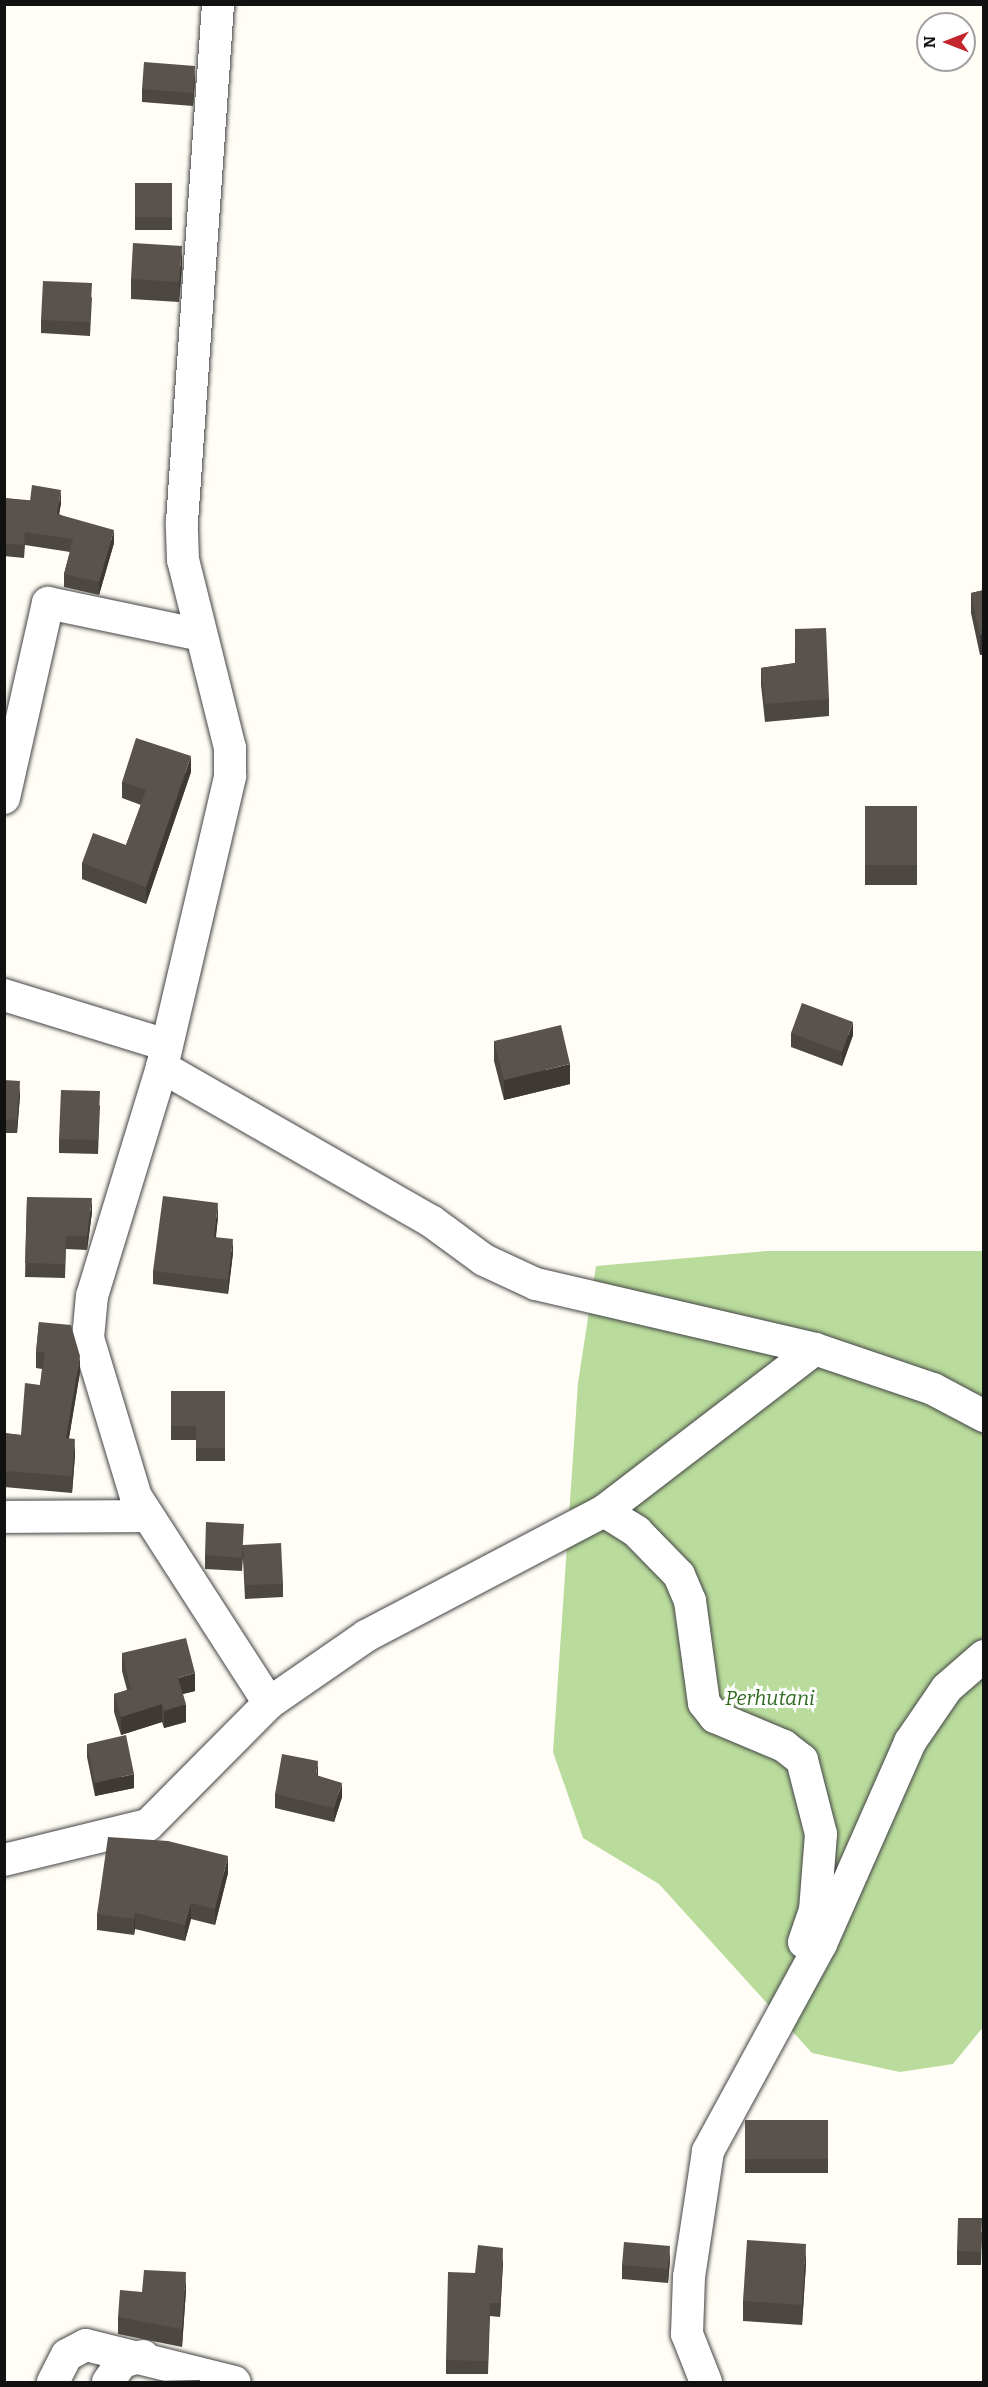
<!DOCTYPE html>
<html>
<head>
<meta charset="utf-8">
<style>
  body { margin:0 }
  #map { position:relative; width:988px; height:2387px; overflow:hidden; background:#fffdf5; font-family:Bitter,serif }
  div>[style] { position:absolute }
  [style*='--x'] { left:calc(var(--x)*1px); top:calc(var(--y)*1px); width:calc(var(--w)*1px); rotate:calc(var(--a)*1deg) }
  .forest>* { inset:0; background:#b9dc9c }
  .roads { filter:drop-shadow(0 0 2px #444) drop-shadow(0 0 2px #444) }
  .minor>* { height:32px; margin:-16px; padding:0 16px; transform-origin:16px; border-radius:16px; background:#fff }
  .wall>* { inset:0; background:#4d4742 }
  .shaded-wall>* { inset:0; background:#3f3936 }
  .building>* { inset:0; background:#5a524d }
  span { translate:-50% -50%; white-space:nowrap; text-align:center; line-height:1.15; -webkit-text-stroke:6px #fff; paint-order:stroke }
  .park-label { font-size:20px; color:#2f6b1f; font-style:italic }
  .frame { position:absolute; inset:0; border:6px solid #111; pointer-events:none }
  .north { position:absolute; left:916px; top:12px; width:60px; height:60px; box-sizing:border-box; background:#fff; border:2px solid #a0a0a0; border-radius:50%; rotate:270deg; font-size:16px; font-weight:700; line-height:24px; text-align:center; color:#111 }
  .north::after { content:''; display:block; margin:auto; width:21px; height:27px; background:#c4262e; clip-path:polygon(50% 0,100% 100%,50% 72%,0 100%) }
</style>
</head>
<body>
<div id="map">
  <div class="forest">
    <i style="clip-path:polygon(766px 1251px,983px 1251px,984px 2026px,953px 2064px,900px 2072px,812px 2053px,659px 1884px,583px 1838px,553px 1752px,578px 1383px,596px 1266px)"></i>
  </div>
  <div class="roads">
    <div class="minor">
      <i style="--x:4;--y:798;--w:200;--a:-77.3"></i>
      <i style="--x:48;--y:603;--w:152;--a:11.8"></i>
      <i style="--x:4;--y:995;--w:170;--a:17.1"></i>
      <i style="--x:162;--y:1067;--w:310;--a:29.8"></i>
      <i style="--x:431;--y:1221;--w:66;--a:36.3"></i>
      <i style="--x:484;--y:1260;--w:57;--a:24.8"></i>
      <i style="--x:536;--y:1284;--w:286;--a:13.1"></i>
      <i style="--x:815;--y:1349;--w:125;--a:18.7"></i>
      <i style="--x:933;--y:1389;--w:58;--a:27.9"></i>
      <i style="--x:604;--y:1511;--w:39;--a:32"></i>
      <i style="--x:637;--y:1532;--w:60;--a:45.7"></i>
      <i style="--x:679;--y:1575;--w:28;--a:67"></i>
      <i style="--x:690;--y:1601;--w:103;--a:82.2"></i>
      <i style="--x:704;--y:1703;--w:18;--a:52"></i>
      <i style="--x:715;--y:1717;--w:75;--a:22.8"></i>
      <i style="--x:784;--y:1746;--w:23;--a:38"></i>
      <i style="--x:802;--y:1760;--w:76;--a:75.6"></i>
      <i style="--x:821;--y:1834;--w:76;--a:94.5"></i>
      <i style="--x:815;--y:1910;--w:34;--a:109"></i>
      <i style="--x:4;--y:1517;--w:142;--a:-0.4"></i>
      <i style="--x:269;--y:1703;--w:118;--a:-34.6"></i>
      <i style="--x:366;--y:1636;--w:269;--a:-27.7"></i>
      <i style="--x:604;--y:1511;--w:266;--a:-37.5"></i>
      <i style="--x:4;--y:1860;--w:148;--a:-13.7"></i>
      <i style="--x:148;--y:1825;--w:172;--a:-45.2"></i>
      <i style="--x:269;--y:1703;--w:245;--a:-122.8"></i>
      <i style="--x:136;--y:1497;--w:166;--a:-106.8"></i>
      <i style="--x:88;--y:1338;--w:42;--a:-84.6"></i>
      <i style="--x:92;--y:1296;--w:239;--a:-73"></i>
      <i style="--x:162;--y:1067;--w:299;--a:-76.8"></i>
      <i style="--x:230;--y:776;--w:28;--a:-90"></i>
      <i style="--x:230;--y:748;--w:194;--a:-104"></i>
      <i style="--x:183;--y:560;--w:38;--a:-92"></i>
      <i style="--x:182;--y:522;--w:519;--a:-86.02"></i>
      <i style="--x:53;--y:2382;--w:30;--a:-63"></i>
      <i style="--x:67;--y:2355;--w:21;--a:-28"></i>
      <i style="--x:86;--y:2345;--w:153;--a:14"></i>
      <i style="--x:108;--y:2382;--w:24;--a:-55"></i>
      <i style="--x:122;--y:2362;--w:22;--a:-16"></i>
      <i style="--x:706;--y:2382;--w:52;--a:-111.6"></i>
      <i style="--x:687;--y:2334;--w:57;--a:-88"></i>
      <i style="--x:689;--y:2277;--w:127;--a:-81.4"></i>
      <i style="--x:708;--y:2151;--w:236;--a:-61.4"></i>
      <i style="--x:821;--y:1944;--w:221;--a:-66.2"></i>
      <i style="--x:910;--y:1742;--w:65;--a:-55.6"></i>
      <i style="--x:947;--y:1688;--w:49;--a:-40.9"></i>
    </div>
  </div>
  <div class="wall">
    <i style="clip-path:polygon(195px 80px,193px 106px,142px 102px,142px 89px)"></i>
    <i style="clip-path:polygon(135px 183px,172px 183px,172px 230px,135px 230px)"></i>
    <i style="clip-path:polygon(182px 266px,179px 302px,131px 299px,131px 279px)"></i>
    <i style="clip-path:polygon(92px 297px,90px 336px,41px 333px,41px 320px)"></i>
    <i style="clip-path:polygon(4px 498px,61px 503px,59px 514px,114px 543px,99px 595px,64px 587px,64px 574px,70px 552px,25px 545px,24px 558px,4px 556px)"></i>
    <i style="clip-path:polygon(984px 590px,984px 654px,980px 655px,971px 613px,971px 593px)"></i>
    <i style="clip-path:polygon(795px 629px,829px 699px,829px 716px,765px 722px,761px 685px,761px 668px,795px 663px)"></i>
    <i style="clip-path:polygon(191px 772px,146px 904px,82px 879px,82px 863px,126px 845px,141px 805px,122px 798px,122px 782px)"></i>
    <i style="clip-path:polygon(865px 806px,917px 806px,917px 885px,865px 885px)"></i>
    <i style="clip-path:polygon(791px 1033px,853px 1035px,842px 1066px,791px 1047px)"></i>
    <i style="clip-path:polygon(494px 1041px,570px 1084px,504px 1100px,494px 1061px)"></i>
    <i style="clip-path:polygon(4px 1080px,20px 1095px,17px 1133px,4px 1133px)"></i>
    <i style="clip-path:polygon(100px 1105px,98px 1154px,59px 1153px,59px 1139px)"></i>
    <i style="clip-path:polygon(27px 1197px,92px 1212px,87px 1250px,66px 1249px,65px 1278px,25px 1277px)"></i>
    <i style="clip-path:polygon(218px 1217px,216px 1237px,233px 1253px,228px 1294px,153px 1284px,153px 1271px)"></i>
    <i style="clip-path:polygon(39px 1322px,80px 1372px,69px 1438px,75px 1455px,72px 1493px,4px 1487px,4px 1433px,21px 1435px,40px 1385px,42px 1369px,36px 1368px,36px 1352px)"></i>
    <i style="clip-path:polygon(171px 1391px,225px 1391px,225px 1461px,196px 1461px,196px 1440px,171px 1440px)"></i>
    <i style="clip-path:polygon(243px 1545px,283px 1584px,283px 1597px,245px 1599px,243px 1558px,242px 1571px,205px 1569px,205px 1555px)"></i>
    <i style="clip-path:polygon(122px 1653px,195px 1691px,183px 1694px,186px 1722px,164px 1728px,162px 1722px,121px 1735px,114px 1712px,114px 1694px,127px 1690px,122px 1671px)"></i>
    <i style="clip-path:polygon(87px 1744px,134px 1788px,95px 1796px,87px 1757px)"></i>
    <i style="clip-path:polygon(318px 1776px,342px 1797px,334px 1822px,275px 1808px,275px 1794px)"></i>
    <i style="clip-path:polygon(228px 1873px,215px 1925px,191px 1919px,185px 1941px,135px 1929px,134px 1935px,97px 1930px,97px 1914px)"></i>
    <i style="clip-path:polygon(745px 2120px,828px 2120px,828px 2173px,745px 2173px)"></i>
    <i style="clip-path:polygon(982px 2232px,981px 2265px,957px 2265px,957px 2251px)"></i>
    <i style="clip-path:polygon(670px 2260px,668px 2283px,622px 2279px,622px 2265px)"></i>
    <i style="clip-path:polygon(503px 2261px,500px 2317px,490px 2316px,488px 2374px,446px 2374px,446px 2360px,475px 2273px)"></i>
    <i style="clip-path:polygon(806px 2263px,802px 2325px,743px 2321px,743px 2301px)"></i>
    <i style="clip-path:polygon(186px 2290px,182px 2347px,118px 2334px,118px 2317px,142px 2292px)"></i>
  </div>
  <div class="shaded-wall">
    <i style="clip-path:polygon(195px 66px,195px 80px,193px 106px,193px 93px)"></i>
    <i style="clip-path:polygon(182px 246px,182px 266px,179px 302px,179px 282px)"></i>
    <i style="clip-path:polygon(61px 490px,61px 503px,57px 527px,57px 514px)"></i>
    <i style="clip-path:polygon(114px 530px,114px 543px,99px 595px,99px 582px)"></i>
    <i style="clip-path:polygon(984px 634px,984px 654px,980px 655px,980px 635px)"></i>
    <i style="clip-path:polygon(191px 756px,191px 772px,146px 904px,146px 887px)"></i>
    <i style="clip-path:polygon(853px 1022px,853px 1035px,842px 1066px,842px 1052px)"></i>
    <i style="clip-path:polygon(570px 1064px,570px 1084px,504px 1100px,504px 1080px)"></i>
    <i style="clip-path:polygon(20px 1081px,20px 1095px,17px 1133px,17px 1120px)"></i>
    <i style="clip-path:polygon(92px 1198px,92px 1212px,87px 1250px,87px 1236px)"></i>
    <i style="clip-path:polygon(218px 1203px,218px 1217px,214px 1250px,214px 1237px)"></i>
    <i style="clip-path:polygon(233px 1239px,233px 1253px,228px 1294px,228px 1280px)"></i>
    <i style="clip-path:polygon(6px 1311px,6px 1325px,4px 1335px,4px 1321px)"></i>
    <i style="clip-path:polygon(80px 1356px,80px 1372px,66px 1455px,66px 1438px)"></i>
    <i style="clip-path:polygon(75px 1439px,75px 1455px,72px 1493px,72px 1476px)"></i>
    <i style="clip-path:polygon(195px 1673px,195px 1691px,178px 1695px,178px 1678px)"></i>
    <i style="clip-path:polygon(162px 1704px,162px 1722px,121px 1735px,121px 1717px)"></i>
    <i style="clip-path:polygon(186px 1704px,186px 1722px,164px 1728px,164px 1711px)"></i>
    <i style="clip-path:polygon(318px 1761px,318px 1775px,316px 1789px,316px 1775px)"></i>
    <i style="clip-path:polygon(134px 1774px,134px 1788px,95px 1796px,95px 1783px)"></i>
    <i style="clip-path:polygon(342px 1783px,342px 1797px,334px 1822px,334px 1808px)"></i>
    <i style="clip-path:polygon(228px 1856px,228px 1873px,215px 1925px,215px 1909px)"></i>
    <i style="clip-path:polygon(191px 1903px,191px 1919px,185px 1941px,185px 1925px)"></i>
    <i style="clip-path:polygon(135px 1913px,135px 1929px,134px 1935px,134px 1919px)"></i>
    <i style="clip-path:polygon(806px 2244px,806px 2263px,802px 2325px,802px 2305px)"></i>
    <i style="clip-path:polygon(670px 2246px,670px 2260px,668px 2283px,668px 2269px)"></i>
    <i style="clip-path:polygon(503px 2248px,503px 2261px,500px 2317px,500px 2303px)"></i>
    <i style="clip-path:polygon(186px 2272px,186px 2290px,182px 2347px,182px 2329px)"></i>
  </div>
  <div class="building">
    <i style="clip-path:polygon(144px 62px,195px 66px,193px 93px,142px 89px)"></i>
    <i style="clip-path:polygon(135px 183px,172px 183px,172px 217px,135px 217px)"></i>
    <i style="clip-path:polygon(133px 243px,182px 246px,179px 282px,131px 279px)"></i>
    <i style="clip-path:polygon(43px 281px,92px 283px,90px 322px,41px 320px)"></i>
    <i style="clip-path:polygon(32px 485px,61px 490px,57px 514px,114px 530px,99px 582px,64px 574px,73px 539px,25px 532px,24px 545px,4px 543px,4px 498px,30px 501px)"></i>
    <i style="clip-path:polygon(984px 590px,984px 634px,980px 635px,971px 593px)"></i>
    <i style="clip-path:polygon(826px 628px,829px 699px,765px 704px,761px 668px,796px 663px,795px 629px)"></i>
    <i style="clip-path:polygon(136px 738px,191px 756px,146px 887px,82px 863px,93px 833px,126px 845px,146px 790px,122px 782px)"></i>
    <i style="clip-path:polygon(865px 806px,917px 806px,917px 865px,865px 865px)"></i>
    <i style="clip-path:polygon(802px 1003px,853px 1022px,842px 1052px,791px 1033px)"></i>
    <i style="clip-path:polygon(561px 1025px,570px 1064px,504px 1080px,494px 1041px)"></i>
    <i style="clip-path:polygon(4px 1080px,20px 1081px,17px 1120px,4px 1119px)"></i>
    <i style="clip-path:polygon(61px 1090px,100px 1091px,98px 1140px,59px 1139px)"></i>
    <i style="clip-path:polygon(163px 1196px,218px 1203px,214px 1237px,233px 1239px,228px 1280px,153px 1271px)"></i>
    <i style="clip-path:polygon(27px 1197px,92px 1198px,87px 1236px,66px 1236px,65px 1264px,25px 1263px)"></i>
    <i style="clip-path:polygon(39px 1322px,71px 1325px,80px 1356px,66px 1438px,75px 1439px,72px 1476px,4px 1471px,4px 1433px,21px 1435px,25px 1383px,40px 1385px,45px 1352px,36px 1352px)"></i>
    <i style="clip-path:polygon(171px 1391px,225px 1391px,225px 1448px,196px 1448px,196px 1426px,171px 1426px)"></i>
    <i style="clip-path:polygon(206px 1522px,244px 1524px,242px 1558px,205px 1555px)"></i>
    <i style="clip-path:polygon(281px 1543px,283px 1584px,245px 1585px,243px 1545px)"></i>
    <i style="clip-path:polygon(186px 1638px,195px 1673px,178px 1678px,186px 1704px,164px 1711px,162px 1704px,121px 1717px,114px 1694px,131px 1689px,122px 1653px)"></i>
    <i style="clip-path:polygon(126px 1735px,134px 1774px,95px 1783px,87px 1744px)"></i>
    <i style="clip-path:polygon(282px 1754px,318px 1761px,316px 1775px,342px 1783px,334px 1808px,275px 1794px)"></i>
    <i style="clip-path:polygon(108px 1837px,168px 1841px,228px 1856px,215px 1909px,191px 1903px,185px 1925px,135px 1913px,134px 1919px,97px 1914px)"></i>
    <i style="clip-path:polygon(745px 2120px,828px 2120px,828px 2159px,745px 2159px)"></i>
    <i style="clip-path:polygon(958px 2218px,982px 2218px,981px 2252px,957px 2251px)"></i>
    <i style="clip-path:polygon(747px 2240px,806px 2244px,802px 2305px,743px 2301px)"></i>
    <i style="clip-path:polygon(624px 2242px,670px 2246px,668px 2269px,622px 2265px)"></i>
    <i style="clip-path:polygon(478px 2245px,503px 2248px,500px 2303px,490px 2303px,488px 2361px,446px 2360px,448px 2272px,475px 2273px)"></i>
    <i style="clip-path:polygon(144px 2270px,186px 2272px,182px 2329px,118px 2317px,120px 2290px,142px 2292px)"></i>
    <i style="clip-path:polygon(200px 2380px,200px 2382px,152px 2382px,152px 2381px)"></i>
  </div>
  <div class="park-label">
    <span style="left:770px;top:1698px">Perhutani</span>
  </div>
  <div class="frame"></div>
  <div class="north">N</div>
</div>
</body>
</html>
